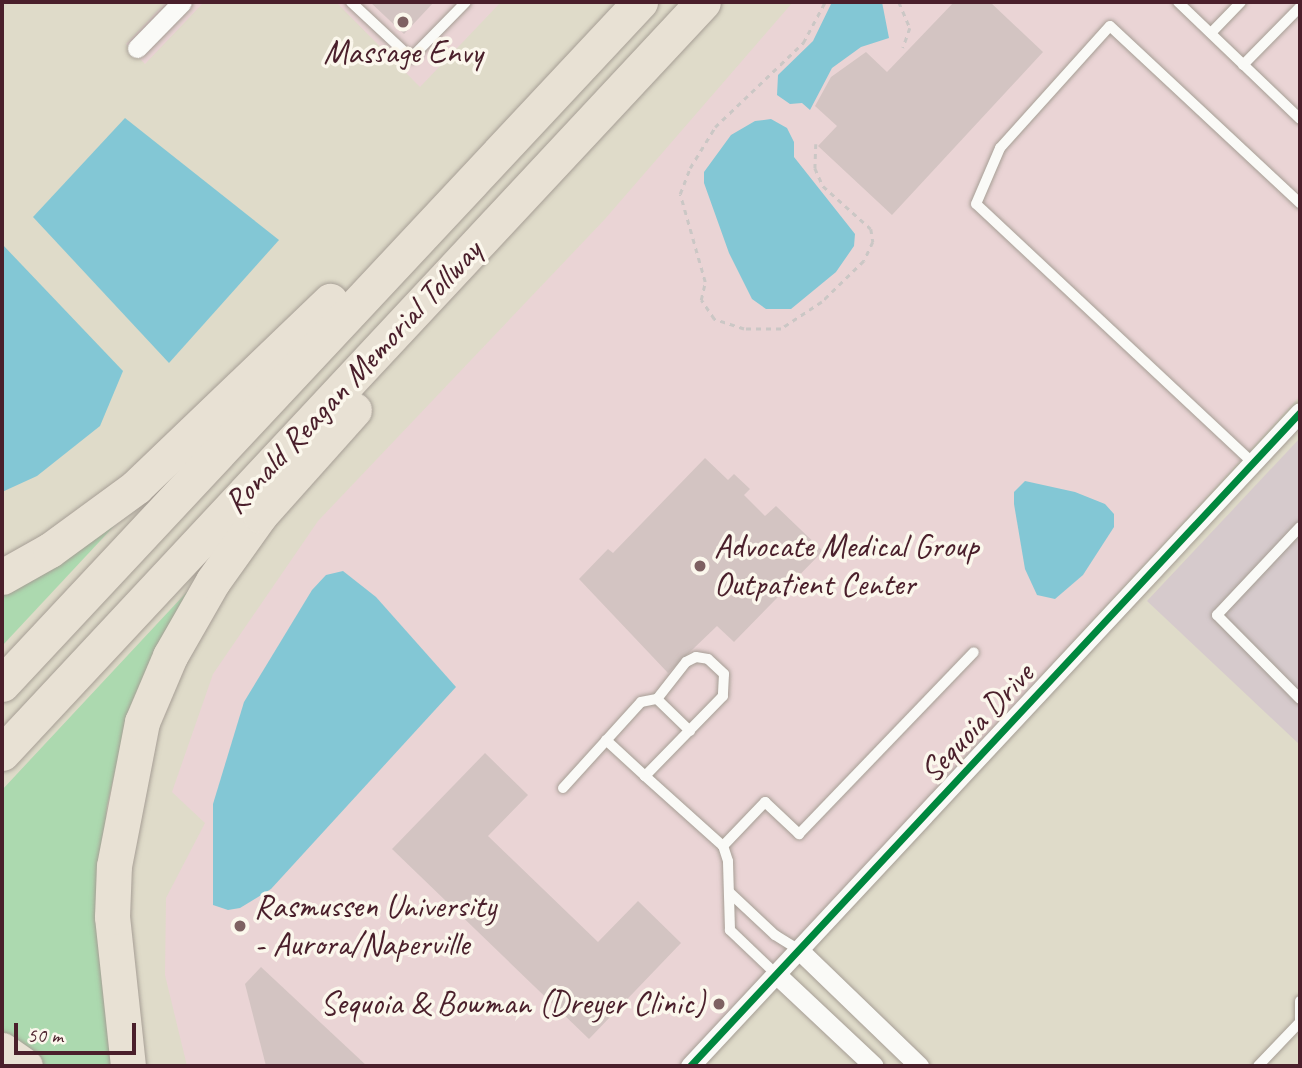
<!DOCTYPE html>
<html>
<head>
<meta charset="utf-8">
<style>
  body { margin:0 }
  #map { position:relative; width:1302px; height:1068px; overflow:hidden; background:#dfdbc9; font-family:Caveat,sans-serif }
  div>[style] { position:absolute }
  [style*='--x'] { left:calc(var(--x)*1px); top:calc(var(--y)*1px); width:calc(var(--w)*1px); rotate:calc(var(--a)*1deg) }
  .built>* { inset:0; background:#ead4d5 }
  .industrial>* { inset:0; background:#d6cacc }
  .green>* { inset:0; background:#acd9af }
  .water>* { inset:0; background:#83c7d5 }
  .building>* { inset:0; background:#d3c4c2 }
  .path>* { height:2.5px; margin-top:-1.25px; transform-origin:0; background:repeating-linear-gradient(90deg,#cbc7c5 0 5px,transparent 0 10px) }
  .roads { filter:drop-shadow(0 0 2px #a69e95) drop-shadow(0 0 2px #a69e95) }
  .lane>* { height:10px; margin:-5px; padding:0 5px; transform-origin:5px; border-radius:5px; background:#fafaf7 }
  .street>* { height:19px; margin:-9.5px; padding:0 9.5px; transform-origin:9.5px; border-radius:9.5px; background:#fafaf7 }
  .highway>* { height:35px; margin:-17.5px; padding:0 17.5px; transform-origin:17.5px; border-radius:17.5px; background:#e8e1d4 }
  .cycleway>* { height:7px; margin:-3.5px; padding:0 3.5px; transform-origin:3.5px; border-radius:3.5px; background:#00873e }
  .dots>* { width:19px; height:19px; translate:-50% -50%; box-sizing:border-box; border:4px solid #fbf7ec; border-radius:50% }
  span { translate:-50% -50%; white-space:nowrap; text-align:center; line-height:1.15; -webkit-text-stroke:7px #fbf7ec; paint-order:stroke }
  .poi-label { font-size:33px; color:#4a1f2b }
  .left { translate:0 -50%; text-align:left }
  .right { translate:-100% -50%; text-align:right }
  .street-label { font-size:33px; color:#4a1f2b }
  .frame { position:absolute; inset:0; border:4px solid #4a1f2b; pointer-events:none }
  .scale { position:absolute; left:14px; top:1023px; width:122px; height:32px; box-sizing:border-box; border:4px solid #4a1f2b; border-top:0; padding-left:9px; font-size:21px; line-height:24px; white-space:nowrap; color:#4a1f2b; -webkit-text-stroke:5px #fbf7ec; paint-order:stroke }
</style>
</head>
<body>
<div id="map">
  <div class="built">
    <i style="clip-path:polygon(166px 2px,204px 2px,145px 64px,126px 44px)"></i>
    <i style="clip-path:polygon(336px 2px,501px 2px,420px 87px)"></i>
    <i style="clip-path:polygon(793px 2px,1300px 2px,1300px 396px,680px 1066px,187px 1066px,165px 975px,166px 898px,205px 823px,172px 792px,213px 674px,318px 521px,605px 219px)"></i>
  </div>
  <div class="industrial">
    <i style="clip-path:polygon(1300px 438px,1300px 745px,1147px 601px)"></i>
  </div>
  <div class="green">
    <i style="clip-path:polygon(128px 511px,2px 646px,2px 591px)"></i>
    <i style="clip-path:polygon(198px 580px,117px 763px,107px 806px,102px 859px,115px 1066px,41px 1066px,2px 1036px,2px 790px)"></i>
  </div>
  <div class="water">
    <i style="clip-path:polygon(832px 2px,882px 2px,889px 38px,861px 47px,832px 68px,810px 110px,802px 103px,790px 104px,777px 95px,778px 75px,813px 41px)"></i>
    <i style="clip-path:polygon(125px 118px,279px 240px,169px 363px,33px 217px)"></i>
    <i style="clip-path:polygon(771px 119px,787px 128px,794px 142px,794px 157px,855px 234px,854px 246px,836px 272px,791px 309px,766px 309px,752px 299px,729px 253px,704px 183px,704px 172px,731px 135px,755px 121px)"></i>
    <i style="clip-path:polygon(2px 244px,123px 371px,100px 426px,37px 476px,2px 492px)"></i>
    <i style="clip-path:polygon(1025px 481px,1075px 492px,1105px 504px,1114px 514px,1114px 527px,1083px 575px,1055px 599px,1037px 595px,1025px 569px,1014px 504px,1014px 492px)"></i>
    <i style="clip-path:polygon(343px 571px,376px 597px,456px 687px,271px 889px,240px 908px,228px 910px,213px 905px,213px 804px,244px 702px,312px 590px,326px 575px)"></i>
  </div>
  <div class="building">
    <i style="clip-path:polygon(370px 2px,434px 2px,404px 34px)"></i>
    <i style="clip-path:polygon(954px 2px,990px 2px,1043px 52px,892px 215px,818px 146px,837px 126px,815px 106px,831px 77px,866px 52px,887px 72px)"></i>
    <i style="clip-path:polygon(705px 458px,728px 480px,734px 474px,750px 489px,744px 495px,765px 516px,776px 506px,823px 551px,734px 642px,717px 626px,668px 673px,579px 579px,608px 549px,613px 553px)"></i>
    <i style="clip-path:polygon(485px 753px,528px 795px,488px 836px,598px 942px,638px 901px,681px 943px,589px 1039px,392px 849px)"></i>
    <i style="clip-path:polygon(261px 967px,367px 1066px,266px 1066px,245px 984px)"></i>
  </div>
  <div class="path">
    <i style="--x:899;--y:2;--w:28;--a:67"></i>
    <i style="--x:910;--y:28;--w:21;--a:109"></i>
    <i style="--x:816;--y:144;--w:24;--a:92"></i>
    <i style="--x:815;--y:168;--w:20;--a:66"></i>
    <i style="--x:823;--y:186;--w:64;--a:41.9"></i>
    <i style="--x:871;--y:229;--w:13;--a:81"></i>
    <i style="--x:873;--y:242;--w:21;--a:115"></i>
    <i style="--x:864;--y:261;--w:59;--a:135.7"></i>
    <i style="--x:822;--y:302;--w:49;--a:146.6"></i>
    <i style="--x:781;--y:329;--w:37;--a:180"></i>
    <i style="--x:744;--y:329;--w:32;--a:-162"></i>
    <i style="--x:714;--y:319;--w:23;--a:-124"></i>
    <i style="--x:701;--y:300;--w:18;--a:-77"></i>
    <i style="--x:705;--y:282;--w:91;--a:-105.9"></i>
    <i style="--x:680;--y:194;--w:28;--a:-69"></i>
    <i style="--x:690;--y:168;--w:48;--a:-58.6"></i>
    <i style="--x:715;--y:127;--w:122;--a:-43.7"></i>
    <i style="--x:803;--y:43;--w:47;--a:-61.8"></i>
  </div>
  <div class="roads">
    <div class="lane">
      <i style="--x:351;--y:2;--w:82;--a:43"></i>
      <i style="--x:411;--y:58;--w:78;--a:-45.5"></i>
      <i style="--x:1178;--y:2;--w:169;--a:43.8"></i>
      <i style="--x:1211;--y:33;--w:43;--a:-45.9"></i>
      <i style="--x:1243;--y:65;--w:81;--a:-45.5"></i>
      <i style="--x:1253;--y:463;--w:379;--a:-136.9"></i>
      <i style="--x:976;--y:204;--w:61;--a:-66.8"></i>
      <i style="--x:1000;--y:148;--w:164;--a:-48"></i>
      <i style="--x:1110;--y:26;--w:260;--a:43"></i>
      <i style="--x:1300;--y:527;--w:121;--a:133.3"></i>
      <i style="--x:1217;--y:615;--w:118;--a:45.3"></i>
      <i style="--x:657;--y:699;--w:46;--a:44.1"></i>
      <i style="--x:606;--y:740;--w:53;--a:42.7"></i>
      <i style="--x:563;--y:788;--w:116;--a:-47.8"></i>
      <i style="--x:641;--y:702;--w:16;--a:-11"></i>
      <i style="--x:657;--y:699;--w:47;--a:-51.9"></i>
      <i style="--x:686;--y:662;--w:11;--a:-27"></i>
      <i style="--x:696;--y:657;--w:12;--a:9"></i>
      <i style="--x:708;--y:659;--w:22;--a:43"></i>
      <i style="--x:724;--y:674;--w:22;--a:93"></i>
      <i style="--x:723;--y:696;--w:112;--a:134.3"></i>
      <i style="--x:645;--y:776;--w:105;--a:41.9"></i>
      <i style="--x:729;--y:892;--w:63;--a:43.1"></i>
      <i style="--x:775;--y:935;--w:28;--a:32"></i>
      <i style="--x:776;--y:974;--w:64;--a:-136.3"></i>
      <i style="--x:730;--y:930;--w:69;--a:-91.7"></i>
      <i style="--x:728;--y:861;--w:16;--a:-108"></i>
      <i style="--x:723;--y:846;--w:61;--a:-46.3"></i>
      <i style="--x:765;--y:802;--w:47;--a:43.3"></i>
      <i style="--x:799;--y:834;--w:252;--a:-46.1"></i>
      <i style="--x:1300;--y:1023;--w:22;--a:-90"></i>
      <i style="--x:1258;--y:1066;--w:61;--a:-46.3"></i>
    </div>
    <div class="street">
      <i style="--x:137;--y:48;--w:64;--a:-45.6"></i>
      <i style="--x:799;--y:950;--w:167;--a:44"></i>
      <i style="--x:776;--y:974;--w:134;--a:43.2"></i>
      <i style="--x:690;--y:1066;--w:894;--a:-46.99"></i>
    </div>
    <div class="highway">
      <i style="--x:2;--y:577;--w:55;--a:-29.4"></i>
      <i style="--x:50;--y:550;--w:107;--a:-36.2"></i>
      <i style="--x:136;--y:487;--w:269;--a:-43.8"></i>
      <i style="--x:2;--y:684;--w:934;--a:-46.91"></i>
      <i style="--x:2;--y:753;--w:1027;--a:-46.97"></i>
      <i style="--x:2;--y:1050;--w:28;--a:35"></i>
      <i style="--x:128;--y:1066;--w:150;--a:-96.1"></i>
      <i style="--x:112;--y:917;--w:51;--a:-87.8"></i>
      <i style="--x:114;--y:866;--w:147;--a:-79"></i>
      <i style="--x:142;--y:722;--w:72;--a:-67"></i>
      <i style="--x:170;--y:656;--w:86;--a:-60.2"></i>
      <i style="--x:213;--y:581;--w:81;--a:-54.5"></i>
      <i style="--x:260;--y:515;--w:141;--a:-48.2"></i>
    </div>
  </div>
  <div class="cycleway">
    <i style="--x:690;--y:1066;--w:894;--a:-46.99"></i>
  </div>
  <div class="dots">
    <i style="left:403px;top:22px;background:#7e6162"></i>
    <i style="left:700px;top:566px;background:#7e6162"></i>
    <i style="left:240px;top:926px;background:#7e6162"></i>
    <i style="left:719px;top:1004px;background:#7e6162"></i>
  </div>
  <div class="poi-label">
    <span style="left:403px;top:53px">Massage Envy</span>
    <span class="left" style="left:714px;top:566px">Advocate Medical Group<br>Outpatient Center</span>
    <span class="left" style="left:254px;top:926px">Rasmussen University<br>- Aurora/Naperville</span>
    <span class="right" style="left:705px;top:1004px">Sequoia &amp; Bowman (Dreyer Clinic)</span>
  </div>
  <div class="street-label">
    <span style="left:353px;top:377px;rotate:-47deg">Ronald Reagan Memorial Tollway</span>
    <span style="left:977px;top:723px;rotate:-47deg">Sequoia Drive</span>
  </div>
  <div class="frame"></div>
  <div class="scale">50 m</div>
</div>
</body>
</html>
